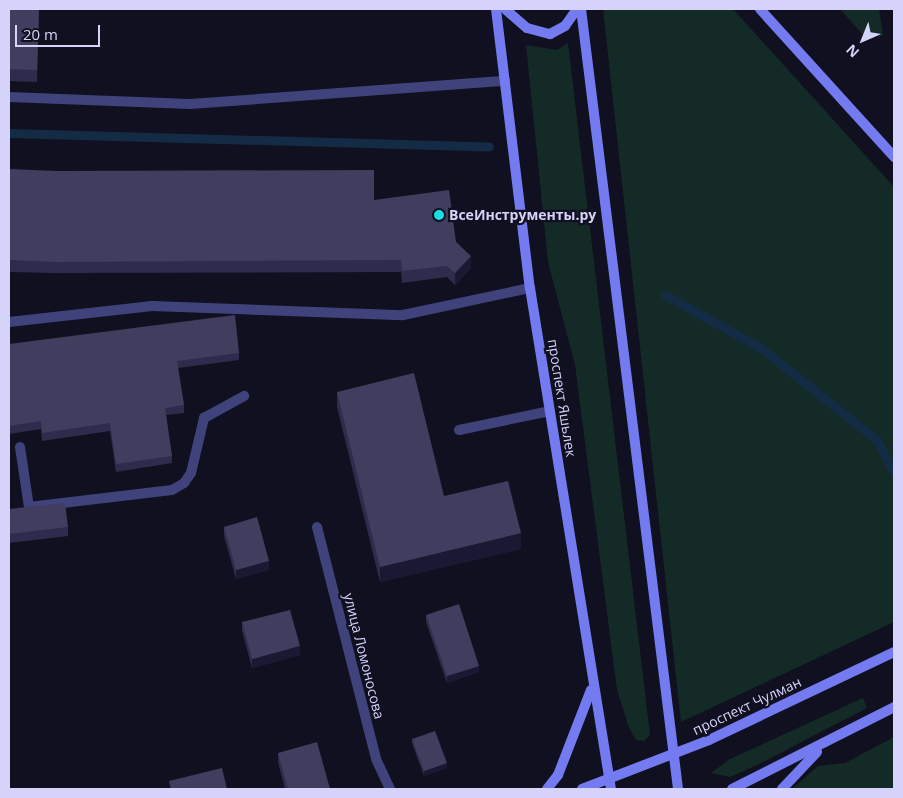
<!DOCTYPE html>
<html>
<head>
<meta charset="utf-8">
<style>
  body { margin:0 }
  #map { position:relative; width:903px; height:798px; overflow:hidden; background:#111020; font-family:"Open Sans",sans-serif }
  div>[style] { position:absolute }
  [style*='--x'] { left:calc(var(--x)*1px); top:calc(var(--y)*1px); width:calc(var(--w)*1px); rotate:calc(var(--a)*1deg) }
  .green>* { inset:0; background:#132a27 }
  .stream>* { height:9px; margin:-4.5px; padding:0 4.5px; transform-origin:4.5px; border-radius:4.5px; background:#142b45 }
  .lane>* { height:10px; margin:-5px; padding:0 5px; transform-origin:5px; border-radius:5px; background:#3f427b }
  .street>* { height:10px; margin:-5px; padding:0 5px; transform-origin:5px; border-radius:5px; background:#3f427b }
  .secondary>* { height:10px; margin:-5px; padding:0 5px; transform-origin:5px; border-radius:5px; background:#747bf0 }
  .wall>* { inset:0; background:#2f2b4c }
  .shaded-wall>* { inset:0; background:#1b1833 }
  .building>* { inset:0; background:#403d5f }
  .dots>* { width:14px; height:14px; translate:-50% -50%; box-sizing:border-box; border:2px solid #111020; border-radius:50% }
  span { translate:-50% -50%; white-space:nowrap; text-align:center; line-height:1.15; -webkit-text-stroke:4.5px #111020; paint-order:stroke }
  .poi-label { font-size:14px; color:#d5d3fa; font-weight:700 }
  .left { translate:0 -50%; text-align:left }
  .street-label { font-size:14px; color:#d5d3fa }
  .frame { position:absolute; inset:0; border:10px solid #d5d3fa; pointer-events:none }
  .north { position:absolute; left:838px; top:15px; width:50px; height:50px; -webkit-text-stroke:4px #111020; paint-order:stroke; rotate:224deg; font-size:14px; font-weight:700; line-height:20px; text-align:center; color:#d5d3fa }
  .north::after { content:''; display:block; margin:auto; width:18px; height:22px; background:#d5d3fa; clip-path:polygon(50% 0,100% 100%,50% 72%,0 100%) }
  .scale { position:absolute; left:15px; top:25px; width:85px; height:22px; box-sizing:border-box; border:2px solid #d5d3fa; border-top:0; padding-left:6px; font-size:15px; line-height:18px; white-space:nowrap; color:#d5d3fa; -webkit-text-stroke:4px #111020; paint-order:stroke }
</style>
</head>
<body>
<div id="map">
  <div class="green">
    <i style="clip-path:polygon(603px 9px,733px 9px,894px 187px,894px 622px,681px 722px)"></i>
    <i style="clip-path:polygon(840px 9px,879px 9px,883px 36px,863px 35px)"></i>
    <i style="clip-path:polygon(568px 43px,650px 735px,644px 741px,636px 740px,629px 728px,617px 690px,575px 365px,548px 262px,526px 45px,557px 50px)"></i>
    <i style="clip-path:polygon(863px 698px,867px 708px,757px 765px,730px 777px,711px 773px,730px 759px)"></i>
    <i style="clip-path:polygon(894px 737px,894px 789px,792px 789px,818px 766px,845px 763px)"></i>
  </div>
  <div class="stream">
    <i style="--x:9;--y:133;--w:480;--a:1.6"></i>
    <i style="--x:665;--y:295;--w:110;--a:28.9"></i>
    <i style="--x:761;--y:348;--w:148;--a:38.4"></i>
    <i style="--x:877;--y:440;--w:37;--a:63"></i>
  </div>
  <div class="lane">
    <i style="--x:9;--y:97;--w:181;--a:2.2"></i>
    <i style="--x:190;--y:104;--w:316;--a:-4.2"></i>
    <i style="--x:9;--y:322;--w:144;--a:-6.4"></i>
    <i style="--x:152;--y:306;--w:251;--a:2.1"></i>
    <i style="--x:403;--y:315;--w:130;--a:-12"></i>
    <i style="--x:459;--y:430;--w:93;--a:-11.8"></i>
    <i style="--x:20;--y:447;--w:61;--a:81.5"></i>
    <i style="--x:29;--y:507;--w:144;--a:-6.8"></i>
    <i style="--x:172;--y:490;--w:14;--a:-30"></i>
    <i style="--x:184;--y:483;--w:12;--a:-55"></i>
    <i style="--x:191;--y:473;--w:57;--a:-76.7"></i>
    <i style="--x:204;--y:418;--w:46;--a:-28.8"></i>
  </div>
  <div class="street">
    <i style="--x:317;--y:527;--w:239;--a:75.7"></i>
    <i style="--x:376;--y:759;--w:33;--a:65"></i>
  </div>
  <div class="secondary">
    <i style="--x:496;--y:9;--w:281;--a:83.1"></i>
    <i style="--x:530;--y:288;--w:508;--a:80.82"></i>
    <i style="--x:505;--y:9;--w:29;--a:41"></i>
    <i style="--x:527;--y:28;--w:24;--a:15"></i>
    <i style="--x:550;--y:34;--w:17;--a:-28"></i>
    <i style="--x:565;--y:26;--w:21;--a:-55"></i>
    <i style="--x:581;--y:9;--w:786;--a:82.91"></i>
    <i style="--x:760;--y:9;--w:200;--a:47.8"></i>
    <i style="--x:547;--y:789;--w:18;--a:-52"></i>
    <i style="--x:558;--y:775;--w:91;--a:-68.8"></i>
    <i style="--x:582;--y:789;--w:136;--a:-21.1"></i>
    <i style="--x:709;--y:740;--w:205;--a:-25.4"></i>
    <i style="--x:732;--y:789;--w:182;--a:-26.8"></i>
    <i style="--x:782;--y:789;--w:51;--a:-46.6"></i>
  </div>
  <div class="wall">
    <i style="clip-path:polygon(9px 9px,39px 9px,37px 82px,9px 81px)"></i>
    <i style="clip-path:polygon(9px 169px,374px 200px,456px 242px,471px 268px,455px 285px,447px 277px,402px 283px,401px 272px,56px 273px,9px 272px)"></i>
    <i style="clip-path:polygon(9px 344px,239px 353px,239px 360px,178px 368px,184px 405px,184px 413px,166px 415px,172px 456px,172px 463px,116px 472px,110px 431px,42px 441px,41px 429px,9px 434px)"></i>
    <i style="clip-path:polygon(337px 392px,444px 496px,521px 549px,380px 582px,337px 407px)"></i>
    <i style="clip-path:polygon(9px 509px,68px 527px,68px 536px,9px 543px)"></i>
    <i style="clip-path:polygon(224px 527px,269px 570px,236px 579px,224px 536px)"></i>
    <i style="clip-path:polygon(426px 615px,479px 672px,447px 683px,426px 622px)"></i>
    <i style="clip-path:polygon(242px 622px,300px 655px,252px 668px,242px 631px)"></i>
    <i style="clip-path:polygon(412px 739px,447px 768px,424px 776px,412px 743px)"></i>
    <i style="clip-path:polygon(278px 753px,330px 789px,285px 789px,278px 762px)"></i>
  </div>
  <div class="shaded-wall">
    <i style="clip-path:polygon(471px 256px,471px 268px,455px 285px,455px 273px)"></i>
    <i style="clip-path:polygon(521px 533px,521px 549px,380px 582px,380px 567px)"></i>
    <i style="clip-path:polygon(269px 561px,269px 570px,236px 579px,236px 570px)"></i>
    <i style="clip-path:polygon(300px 646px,300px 655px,252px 668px,252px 659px)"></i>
    <i style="clip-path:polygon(479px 666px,479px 672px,447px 683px,447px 676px)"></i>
    <i style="clip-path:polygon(447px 763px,447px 768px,424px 776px,424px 771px)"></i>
  </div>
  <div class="building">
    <i style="clip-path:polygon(9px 9px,39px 9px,37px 70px,9px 69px)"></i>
    <i style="clip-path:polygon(9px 169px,56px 171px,374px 170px,374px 200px,449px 190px,456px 242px,471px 256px,455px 273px,447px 266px,402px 271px,401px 260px,56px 262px,9px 260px)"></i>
    <i style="clip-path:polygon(235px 315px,239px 353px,177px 361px,184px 405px,165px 408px,172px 456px,116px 464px,110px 423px,42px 433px,41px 421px,9px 426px,9px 344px)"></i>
    <i style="clip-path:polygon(414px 373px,444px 496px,508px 481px,521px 533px,380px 567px,337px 392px)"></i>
    <i style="clip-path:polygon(65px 503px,68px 527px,9px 534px,9px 509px)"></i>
    <i style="clip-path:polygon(257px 517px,269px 561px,236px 570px,224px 527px)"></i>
    <i style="clip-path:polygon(459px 604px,479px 666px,447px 676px,426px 615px)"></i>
    <i style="clip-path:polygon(290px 610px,300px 646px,252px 659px,242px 622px)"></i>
    <i style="clip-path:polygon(435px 731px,447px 763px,424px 771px,412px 739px)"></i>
    <i style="clip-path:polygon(317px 742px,330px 789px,288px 789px,278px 753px)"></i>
    <i style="clip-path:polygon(222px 768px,227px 789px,171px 789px,169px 781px)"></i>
  </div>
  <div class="dots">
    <i style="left:439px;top:215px;background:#18dfe2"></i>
  </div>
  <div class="poi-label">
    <span class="left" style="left:449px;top:215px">ВсеИнструменты.ру</span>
  </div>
  <div class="street-label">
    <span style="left:562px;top:398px;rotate:81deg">проспект Яшьлек</span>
    <span style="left:364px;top:656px;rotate:76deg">улица Ломоносова</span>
    <span style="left:747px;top:706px;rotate:-25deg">проспект Чулман</span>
  </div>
  <div class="frame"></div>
  <div class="north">N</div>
  <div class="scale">20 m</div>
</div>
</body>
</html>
